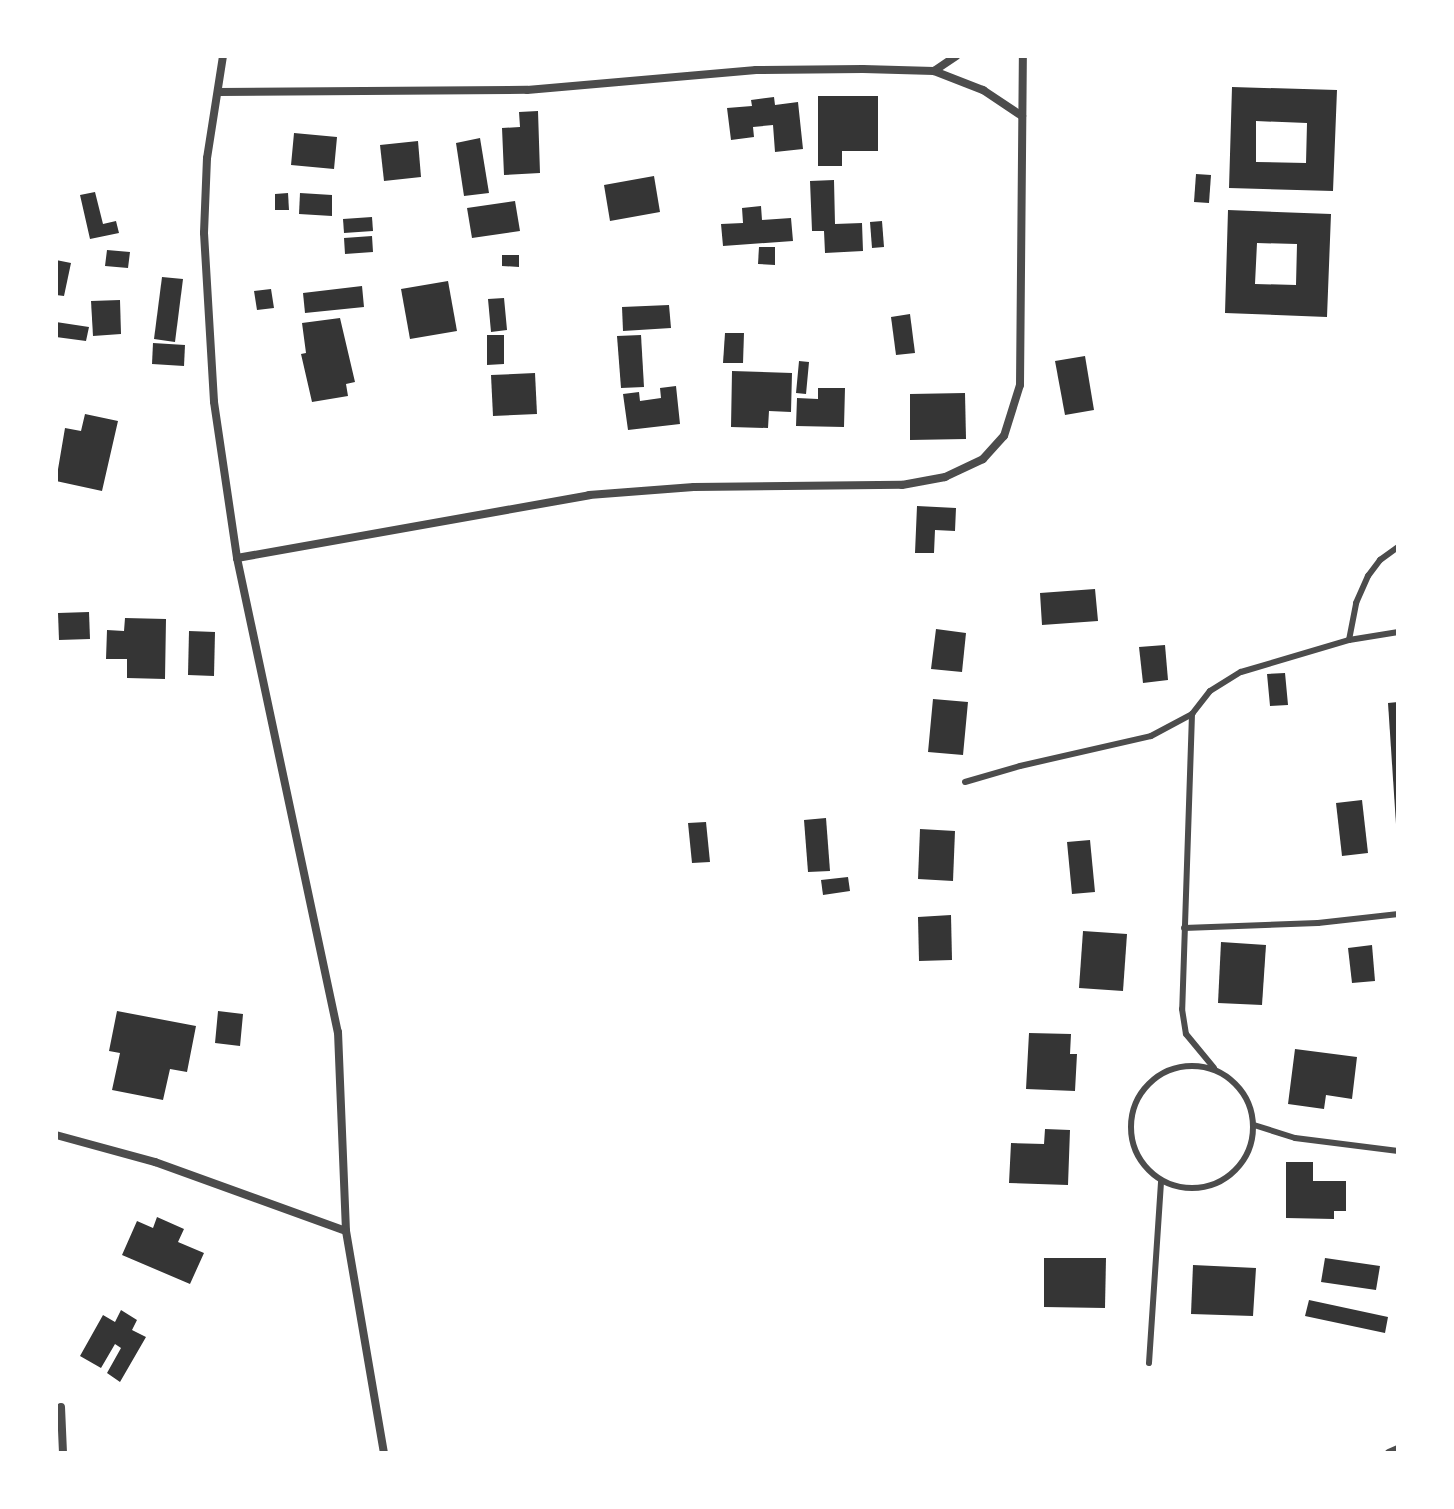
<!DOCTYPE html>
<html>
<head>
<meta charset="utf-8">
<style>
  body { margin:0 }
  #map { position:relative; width:1454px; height:1509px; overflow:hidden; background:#fff; font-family:Bitter,serif }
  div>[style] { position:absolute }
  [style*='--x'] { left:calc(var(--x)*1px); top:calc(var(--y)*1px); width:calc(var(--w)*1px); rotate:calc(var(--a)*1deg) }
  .building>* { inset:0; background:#353535 }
  .service>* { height:6px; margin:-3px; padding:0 3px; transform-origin:3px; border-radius:3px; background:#4c4c4c }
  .service>.ring { margin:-3px; padding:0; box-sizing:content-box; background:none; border:6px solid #4c4c4c; border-radius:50% }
  .minor>* { height:8px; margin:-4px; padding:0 4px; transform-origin:4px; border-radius:4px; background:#4c4c4c }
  span { translate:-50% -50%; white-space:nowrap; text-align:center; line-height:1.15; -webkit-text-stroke:7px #fff; paint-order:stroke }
  .frame { position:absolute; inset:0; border:58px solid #fff; pointer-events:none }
</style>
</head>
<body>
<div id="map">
  <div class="building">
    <i style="clip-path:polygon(evenodd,1232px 87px,1337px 90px,1333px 191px,1229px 188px,1232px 87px,1256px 121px,1307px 123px,1306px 163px,1256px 162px,1256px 121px)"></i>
    <i style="clip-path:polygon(818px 96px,878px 96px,878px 151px,842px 151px,842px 166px,818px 166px)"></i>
    <i style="clip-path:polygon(774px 97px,775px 105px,798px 102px,803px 149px,775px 152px,773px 125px,753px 127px,754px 137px,731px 140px,727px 108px,752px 106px,751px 100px)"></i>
    <i style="clip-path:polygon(538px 111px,540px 173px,504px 175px,502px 128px,520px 127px,519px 112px)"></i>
    <i style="clip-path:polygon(294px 133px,337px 137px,334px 169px,291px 165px)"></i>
    <i style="clip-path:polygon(480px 138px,489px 193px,464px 196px,456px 143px)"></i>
    <i style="clip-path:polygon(418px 141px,421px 177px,384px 181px,380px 145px)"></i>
    <i style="clip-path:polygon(1196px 174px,1211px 175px,1209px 203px,1194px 202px)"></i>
    <i style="clip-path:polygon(654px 176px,660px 212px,610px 221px,604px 185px)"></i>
    <i style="clip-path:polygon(834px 180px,835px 224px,862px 223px,863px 251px,825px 253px,824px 231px,812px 231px,810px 181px)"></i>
    <i style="clip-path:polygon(95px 192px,103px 224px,116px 221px,119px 233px,90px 239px,80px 195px)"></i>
    <i style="clip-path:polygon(288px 193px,289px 210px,275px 210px,275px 194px)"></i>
    <i style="clip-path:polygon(300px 193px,332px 195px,332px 216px,299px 214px)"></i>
    <i style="clip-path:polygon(515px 201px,520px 231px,472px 238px,467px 208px)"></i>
    <i style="clip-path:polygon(761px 206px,762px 220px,791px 218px,793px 241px,723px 246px,721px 224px,743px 223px,742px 208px)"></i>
    <i style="clip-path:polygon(evenodd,1228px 210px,1331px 214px,1327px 317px,1225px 313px,1228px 210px,1257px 243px,1297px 244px,1296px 285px,1255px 284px,1257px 243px)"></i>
    <i style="clip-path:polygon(372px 217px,373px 231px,344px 233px,343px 219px)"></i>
    <i style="clip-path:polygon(882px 221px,884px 247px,872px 248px,870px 222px)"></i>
    <i style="clip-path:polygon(372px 236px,373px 252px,345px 254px,344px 238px)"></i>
    <i style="clip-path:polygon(759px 247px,775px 247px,775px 265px,758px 264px)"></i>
    <i style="clip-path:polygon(107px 250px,130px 252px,128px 268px,105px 266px)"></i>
    <i style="clip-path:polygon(502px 255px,519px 255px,519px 267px,502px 266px)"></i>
    <i style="clip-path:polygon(56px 260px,71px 263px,64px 296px,56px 295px)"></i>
    <i style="clip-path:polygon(162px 277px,183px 279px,175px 342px,154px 339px)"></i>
    <i style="clip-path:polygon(448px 281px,457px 331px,410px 339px,401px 289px)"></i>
    <i style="clip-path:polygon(362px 286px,364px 307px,305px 313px,303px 293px)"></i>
    <i style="clip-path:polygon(271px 289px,274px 308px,257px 310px,254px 291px)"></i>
    <i style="clip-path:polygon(504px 298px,507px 330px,491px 332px,488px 299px)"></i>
    <i style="clip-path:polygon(120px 300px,121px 334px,93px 336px,91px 301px)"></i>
    <i style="clip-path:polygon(669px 305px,671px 328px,623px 331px,622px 307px)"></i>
    <i style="clip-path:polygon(910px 314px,915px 353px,896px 355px,891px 317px)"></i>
    <i style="clip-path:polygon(340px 318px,355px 382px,346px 384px,348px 396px,312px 402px,301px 354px,306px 353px,302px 323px)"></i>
    <i style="clip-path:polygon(56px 322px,89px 327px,86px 341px,56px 337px)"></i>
    <i style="clip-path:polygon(725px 333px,744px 333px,743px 363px,723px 363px)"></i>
    <i style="clip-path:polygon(487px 335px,504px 335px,504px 364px,487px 365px)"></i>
    <i style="clip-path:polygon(641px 335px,644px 387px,621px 388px,617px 336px)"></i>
    <i style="clip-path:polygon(153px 343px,185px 345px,184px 366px,152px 364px)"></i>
    <i style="clip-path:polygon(1085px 356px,1094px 410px,1065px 415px,1055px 361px)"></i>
    <i style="clip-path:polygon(799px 361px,809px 362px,806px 394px,796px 393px)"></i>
    <i style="clip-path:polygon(732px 371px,792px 373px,791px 412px,769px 411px,768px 428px,731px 427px)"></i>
    <i style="clip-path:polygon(535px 373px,537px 414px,493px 416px,491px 375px)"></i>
    <i style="clip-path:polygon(676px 386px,680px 424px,628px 430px,623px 394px,639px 392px,640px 401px,661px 398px,660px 388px)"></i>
    <i style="clip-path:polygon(818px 388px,845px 388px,844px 427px,796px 426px,797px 398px,818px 399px)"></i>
    <i style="clip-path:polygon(965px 393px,966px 439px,910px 440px,910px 394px)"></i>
    <i style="clip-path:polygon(85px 414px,118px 421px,102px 491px,56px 481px,65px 428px,81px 431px)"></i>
    <i style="clip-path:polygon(917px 506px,956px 508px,955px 531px,935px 530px,934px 553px,915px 553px)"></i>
    <i style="clip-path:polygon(1095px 589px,1098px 621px,1042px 625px,1040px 593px)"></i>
    <i style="clip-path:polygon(89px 612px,90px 639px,59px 640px,58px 613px)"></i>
    <i style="clip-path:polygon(125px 618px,166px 619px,165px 679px,127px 678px,127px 659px,106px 659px,107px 630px,124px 631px)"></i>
    <i style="clip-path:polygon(936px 629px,966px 633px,962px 672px,931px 669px)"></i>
    <i style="clip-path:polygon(189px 631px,215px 632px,214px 676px,188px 675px)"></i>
    <i style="clip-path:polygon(1165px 645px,1168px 680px,1143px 683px,1139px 647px)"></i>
    <i style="clip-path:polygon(1285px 673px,1288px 705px,1270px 706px,1267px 674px)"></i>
    <i style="clip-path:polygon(933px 699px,968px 702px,963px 755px,928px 752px)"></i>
    <i style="clip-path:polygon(1398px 702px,1398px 824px,1396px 824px,1388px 703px)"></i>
    <i style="clip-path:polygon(1362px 800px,1368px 853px,1342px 856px,1336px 803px)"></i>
    <i style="clip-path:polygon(826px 818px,830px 871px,808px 872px,804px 820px)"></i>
    <i style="clip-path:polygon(706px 822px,710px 862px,692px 863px,688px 823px)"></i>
    <i style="clip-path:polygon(920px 829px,955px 831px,953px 881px,918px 879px)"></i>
    <i style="clip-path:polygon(1090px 840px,1095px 892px,1072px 894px,1067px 842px)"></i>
    <i style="clip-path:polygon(848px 877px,850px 891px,823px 895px,821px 880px)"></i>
    <i style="clip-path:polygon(951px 915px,952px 960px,919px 961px,918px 917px)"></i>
    <i style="clip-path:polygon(1083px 931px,1127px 934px,1123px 991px,1079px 988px)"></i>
    <i style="clip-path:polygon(1221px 942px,1266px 945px,1262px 1005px,1218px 1003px)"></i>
    <i style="clip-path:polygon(1372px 945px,1375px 981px,1352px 983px,1348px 948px)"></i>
    <i style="clip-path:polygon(117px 1011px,196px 1026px,187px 1072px,170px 1069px,163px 1100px,112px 1090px,120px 1053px,109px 1051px)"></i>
    <i style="clip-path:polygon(218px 1011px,243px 1014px,240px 1046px,215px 1043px)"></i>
    <i style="clip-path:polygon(1029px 1033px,1071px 1034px,1070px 1054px,1077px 1054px,1075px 1091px,1026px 1089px)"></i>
    <i style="clip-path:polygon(1295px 1049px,1357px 1057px,1352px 1099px,1326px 1095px,1324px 1109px,1288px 1104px)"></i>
    <i style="clip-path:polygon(1045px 1129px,1070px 1130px,1068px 1185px,1009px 1183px,1011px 1143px,1044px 1144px)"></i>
    <i style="clip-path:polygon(1286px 1162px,1313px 1162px,1313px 1181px,1346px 1181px,1346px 1211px,1334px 1211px,1334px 1219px,1286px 1218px)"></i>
    <i style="clip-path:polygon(157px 1217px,184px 1229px,178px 1242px,204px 1253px,190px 1284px,122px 1255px,137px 1221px,153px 1228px)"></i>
    <i style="clip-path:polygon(1044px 1258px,1106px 1258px,1105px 1308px,1044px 1307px)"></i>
    <i style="clip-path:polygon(1325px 1258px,1380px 1266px,1376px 1290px,1321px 1282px)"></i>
    <i style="clip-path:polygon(1193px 1265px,1256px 1268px,1253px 1316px,1191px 1314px)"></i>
    <i style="clip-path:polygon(1309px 1300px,1388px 1317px,1385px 1333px,1305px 1316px)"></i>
    <i style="clip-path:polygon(121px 1310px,137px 1320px,132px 1330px,146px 1337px,120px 1382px,107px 1373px,121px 1348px,115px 1344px,101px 1368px,80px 1356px,103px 1315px,115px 1322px)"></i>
  </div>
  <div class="service">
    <i style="--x:1349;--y:640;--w:38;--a:-79"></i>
    <i style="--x:1356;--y:603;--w:30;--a:-66"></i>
    <i style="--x:1368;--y:576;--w:20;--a:-53"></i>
    <i style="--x:1380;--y:560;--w:22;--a:-36"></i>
    <i style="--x:1192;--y:714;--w:295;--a:91.9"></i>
    <i style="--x:1182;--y:1009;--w:25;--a:81"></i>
    <i style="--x:1186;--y:1034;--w:44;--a:50.5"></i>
    <i style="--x:965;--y:782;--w:57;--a:-16.2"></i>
    <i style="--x:1020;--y:766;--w:134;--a:-12.9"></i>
    <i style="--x:1151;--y:736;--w:47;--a:-28.2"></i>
    <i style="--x:1192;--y:714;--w:29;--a:-52"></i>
    <i style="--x:1210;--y:691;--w:36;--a:-32"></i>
    <i style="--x:1241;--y:672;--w:113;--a:-16.5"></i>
    <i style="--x:1349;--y:640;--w:50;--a:-9.3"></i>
    <i style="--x:1184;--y:928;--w:134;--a:-2.1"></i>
    <i style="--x:1318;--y:923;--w:81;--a:-6.4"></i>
    <i class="ring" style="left:1131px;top:1066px;width:116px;height:116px"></i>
    <i style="--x:1254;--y:1125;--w:43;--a:17.6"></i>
    <i style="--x:1295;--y:1138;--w:104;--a:7.2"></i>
    <i style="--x:1149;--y:1363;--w:183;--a:-86.2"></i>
  </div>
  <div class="minor">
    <i style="--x:223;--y:56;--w:103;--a:98.9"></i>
    <i style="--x:207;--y:158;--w:75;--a:92.3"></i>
    <i style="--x:204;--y:233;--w:169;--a:86.6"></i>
    <i style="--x:214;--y:402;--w:158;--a:81.6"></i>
    <i style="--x:237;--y:558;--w:485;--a:78"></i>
    <i style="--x:338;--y:1032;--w:199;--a:87.7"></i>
    <i style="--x:346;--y:1231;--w:225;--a:80.3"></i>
    <i style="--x:934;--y:71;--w:27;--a:-34"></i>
    <i style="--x:218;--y:92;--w:309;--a:-0.4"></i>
    <i style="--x:527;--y:90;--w:230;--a:-5"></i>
    <i style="--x:756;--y:70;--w:107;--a:-0.5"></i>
    <i style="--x:863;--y:69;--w:71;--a:1.6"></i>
    <i style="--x:934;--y:71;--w:53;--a:21.2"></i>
    <i style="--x:983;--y:90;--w:47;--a:33.7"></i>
    <i style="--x:237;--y:558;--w:358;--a:-10.1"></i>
    <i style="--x:589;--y:495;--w:105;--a:-4.4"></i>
    <i style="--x:694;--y:487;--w:208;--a:-0.6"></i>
    <i style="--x:902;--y:485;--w:44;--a:-10.5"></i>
    <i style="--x:945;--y:477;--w:42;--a:-25.3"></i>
    <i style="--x:983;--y:459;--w:31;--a:-48"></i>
    <i style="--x:1004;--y:436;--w:53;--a:-72.6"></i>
    <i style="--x:1020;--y:385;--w:329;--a:-89.5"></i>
    <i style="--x:56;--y:1135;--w:103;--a:15.3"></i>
    <i style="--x:155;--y:1162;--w:203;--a:19.9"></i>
    <i style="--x:61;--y:1407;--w:46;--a:87.5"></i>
    <i style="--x:1389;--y:1453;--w:10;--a:-24"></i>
  </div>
  <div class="frame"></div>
</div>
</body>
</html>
